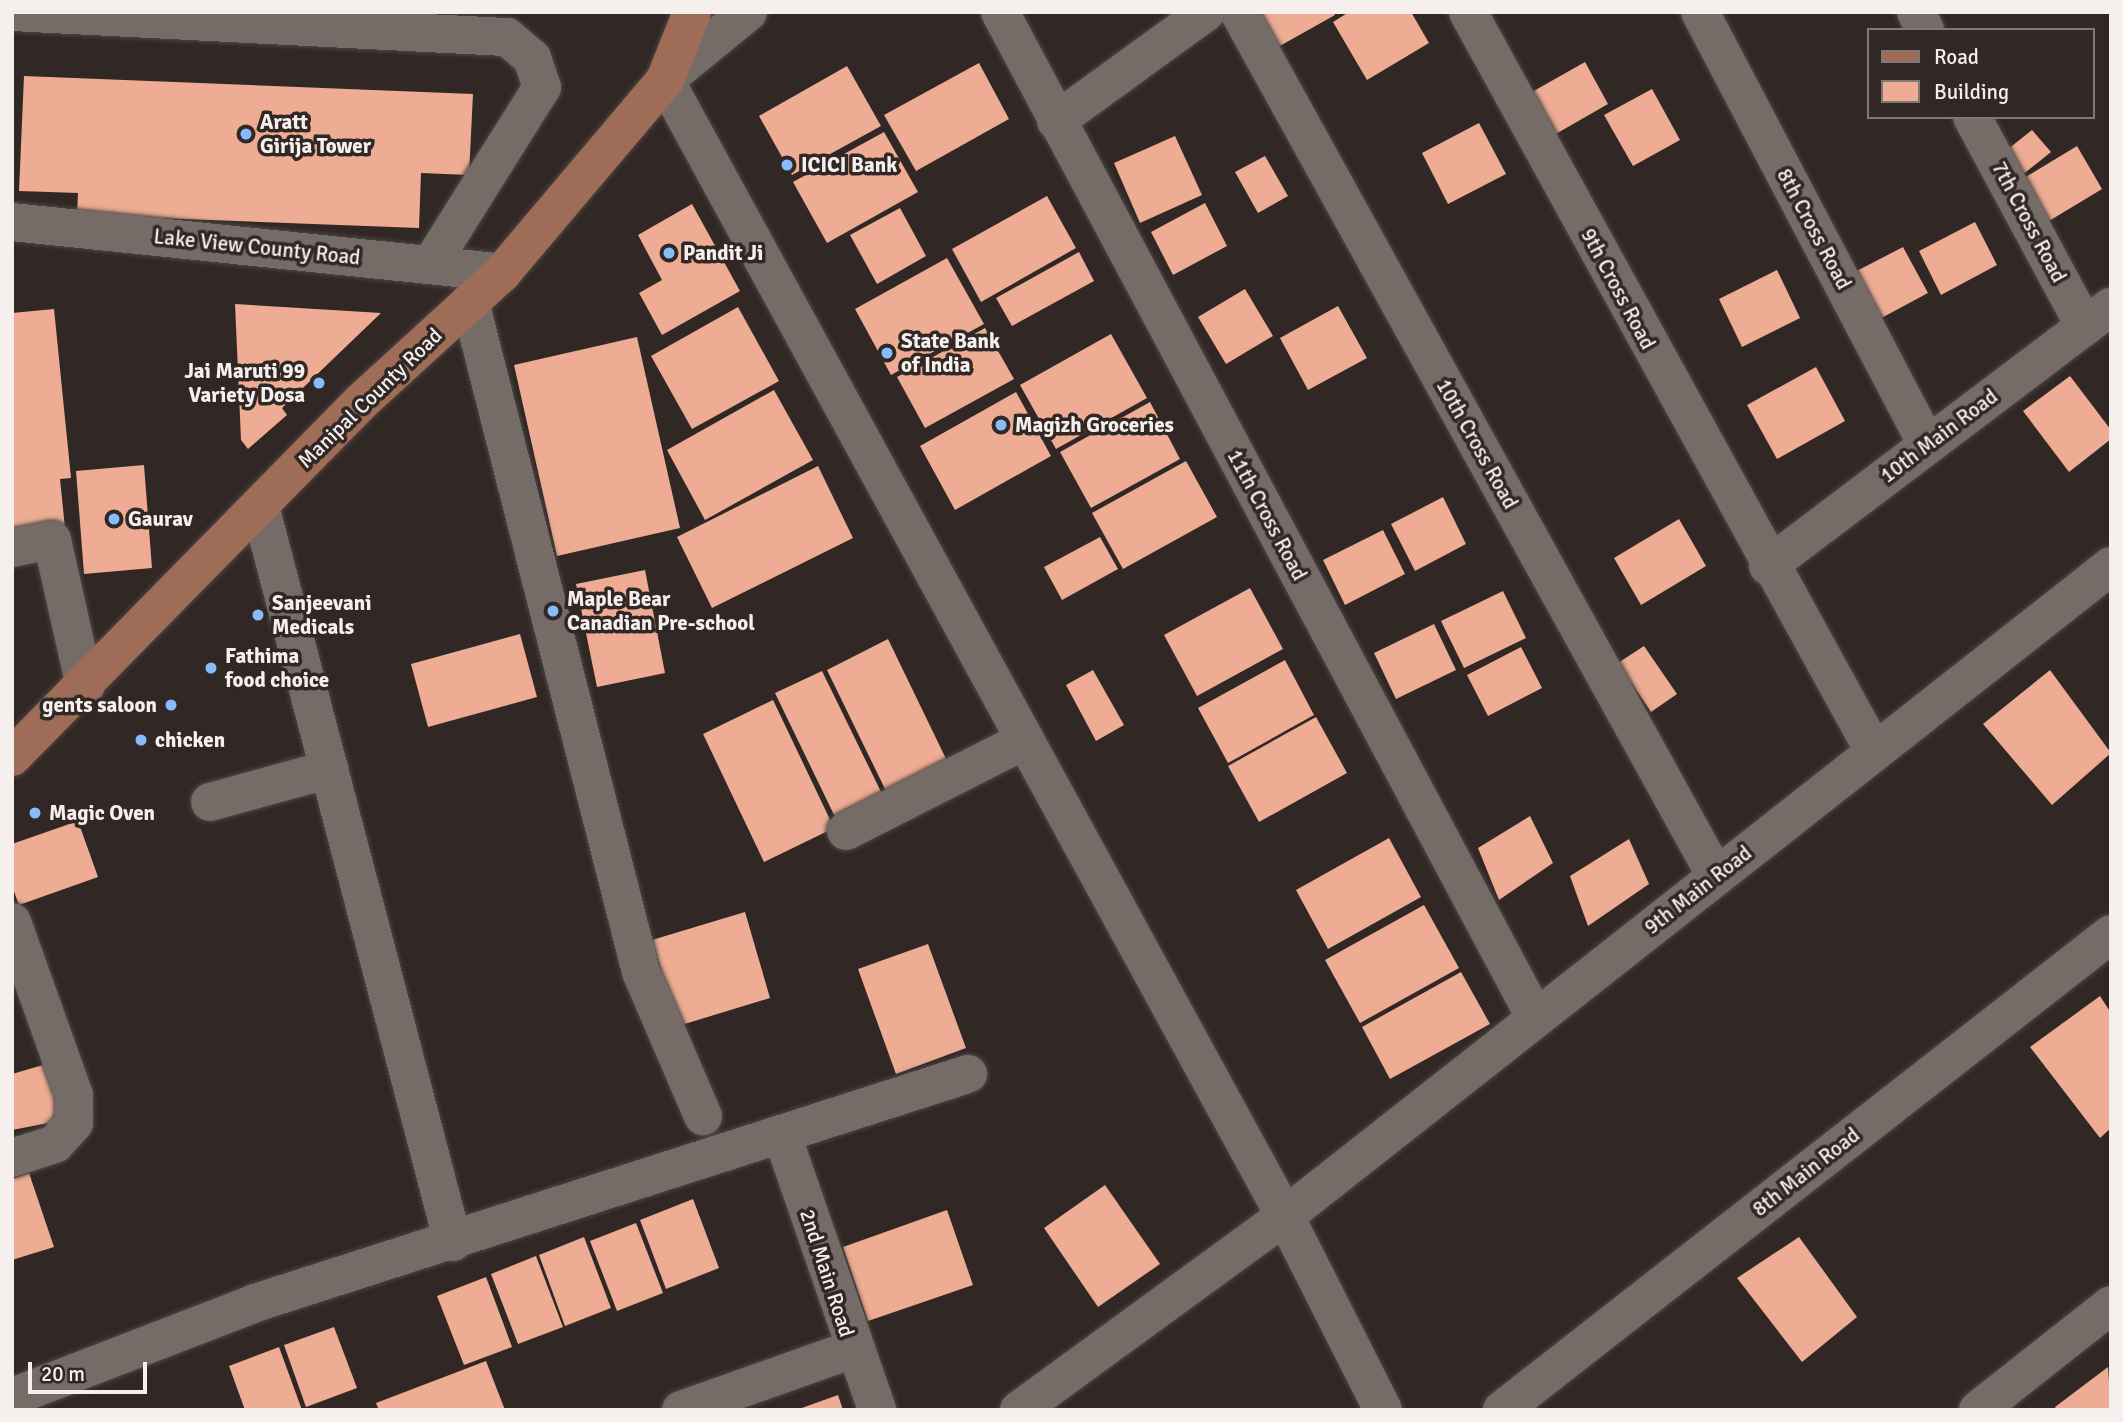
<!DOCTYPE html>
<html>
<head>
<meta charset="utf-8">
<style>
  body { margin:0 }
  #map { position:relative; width:2123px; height:1422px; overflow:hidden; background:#312825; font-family:Signika,sans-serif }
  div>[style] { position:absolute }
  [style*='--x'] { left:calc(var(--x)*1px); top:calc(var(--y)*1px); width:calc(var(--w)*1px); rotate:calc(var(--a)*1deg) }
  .building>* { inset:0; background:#edac93 }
  .roads { filter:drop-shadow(0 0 2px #4d4644) drop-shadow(0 0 2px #4d4644) }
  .minor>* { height:38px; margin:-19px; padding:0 19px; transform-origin:19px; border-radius:19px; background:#756b67 }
  .major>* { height:38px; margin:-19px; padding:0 19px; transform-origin:19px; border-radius:19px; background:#9f6c57 }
  .dots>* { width:19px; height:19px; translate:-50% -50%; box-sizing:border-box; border:4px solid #312825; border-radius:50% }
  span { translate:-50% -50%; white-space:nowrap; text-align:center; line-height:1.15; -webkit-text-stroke:7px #312825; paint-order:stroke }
  .poi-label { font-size:21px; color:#f5efed; font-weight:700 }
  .left { translate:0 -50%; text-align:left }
  .right { translate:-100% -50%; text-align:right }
  .street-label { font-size:21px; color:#f5efed }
  .frame { position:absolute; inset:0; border:14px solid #f5efed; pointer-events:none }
  .legend { position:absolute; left:1867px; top:28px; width:228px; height:91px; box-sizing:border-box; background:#312825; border:2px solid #7f7875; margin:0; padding:9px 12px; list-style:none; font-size:21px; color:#f5efed }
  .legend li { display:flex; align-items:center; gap:14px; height:35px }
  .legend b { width:35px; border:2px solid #7f7875 }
  .scale { position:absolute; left:28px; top:1362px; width:119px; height:32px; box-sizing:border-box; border:4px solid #f5efed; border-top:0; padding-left:9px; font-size:21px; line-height:24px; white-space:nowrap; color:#f5efed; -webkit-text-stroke:5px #312825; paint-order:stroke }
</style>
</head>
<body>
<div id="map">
  <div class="building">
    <i style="clip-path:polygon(1259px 12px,1333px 12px,1335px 15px,1278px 47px)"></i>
    <i style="clip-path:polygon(1349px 12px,1411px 12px,1429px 43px,1367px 80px,1333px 22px)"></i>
    <i style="clip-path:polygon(1585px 62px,1608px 104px,1547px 139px,1523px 97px)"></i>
    <i style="clip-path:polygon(979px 63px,1009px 119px,916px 171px,884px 115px)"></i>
    <i style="clip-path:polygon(847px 66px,881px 126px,792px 175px,759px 116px)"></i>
    <i style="clip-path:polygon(24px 76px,473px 94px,469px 175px,421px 173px,419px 228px,77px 215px,78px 193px,19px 191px)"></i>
    <i style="clip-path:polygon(1652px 89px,1680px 140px,1633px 166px,1604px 115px)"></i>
    <i style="clip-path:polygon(1479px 123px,1506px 174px,1448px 204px,1422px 153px)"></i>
    <i style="clip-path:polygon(2032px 130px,2051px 152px,2021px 176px,2003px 153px)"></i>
    <i style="clip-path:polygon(884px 132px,918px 192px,827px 243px,793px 182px)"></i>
    <i style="clip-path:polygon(1175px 136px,1202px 195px,1140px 223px,1114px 163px)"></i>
    <i style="clip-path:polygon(2077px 146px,2102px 189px,2049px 221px,2024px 178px)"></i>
    <i style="clip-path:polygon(1265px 156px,1288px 196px,1258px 213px,1235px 172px)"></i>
    <i style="clip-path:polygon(1047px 196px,1076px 248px,981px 302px,952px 249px)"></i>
    <i style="clip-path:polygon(1205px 203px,1227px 246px,1173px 275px,1151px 232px)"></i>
    <i style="clip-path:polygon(692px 204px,740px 291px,662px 335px,639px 293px,662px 280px,638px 235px)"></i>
    <i style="clip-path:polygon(900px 208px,926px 256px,877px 284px,850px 235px)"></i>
    <i style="clip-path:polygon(1975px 222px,1997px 265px,1941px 295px,1919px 251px)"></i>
    <i style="clip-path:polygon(1903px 247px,1928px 293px,1872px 323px,1847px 276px)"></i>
    <i style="clip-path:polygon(1079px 252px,1094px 281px,1012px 326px,996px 298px)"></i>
    <i style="clip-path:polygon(947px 258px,984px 324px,891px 375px,855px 309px)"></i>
    <i style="clip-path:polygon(1777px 270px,1800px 318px,1742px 347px,1719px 299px)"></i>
    <i style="clip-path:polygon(1245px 289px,1273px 336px,1226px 364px,1198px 317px)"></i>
    <i style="clip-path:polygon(235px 304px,381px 313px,282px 408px,287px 415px,248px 449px,241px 440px)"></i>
    <i style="clip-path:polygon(1338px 306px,1367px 358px,1308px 390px,1280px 338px)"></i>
    <i style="clip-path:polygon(738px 307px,779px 381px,692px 429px,651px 356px)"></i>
    <i style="clip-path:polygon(54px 309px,71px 478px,60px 479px,65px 528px,12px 533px,12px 313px)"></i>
    <i style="clip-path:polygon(985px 328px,1014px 379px,925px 428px,897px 377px)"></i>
    <i style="clip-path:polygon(1111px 334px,1147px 398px,1056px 449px,1020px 385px)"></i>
    <i style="clip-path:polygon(637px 337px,680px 528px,557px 556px,514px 365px)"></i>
    <i style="clip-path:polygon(1816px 367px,1845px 421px,1777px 459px,1747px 405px)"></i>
    <i style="clip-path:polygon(2070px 376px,2111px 430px,2111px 439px,2069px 472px,2023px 411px)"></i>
    <i style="clip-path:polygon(774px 390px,813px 460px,705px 520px,667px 450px)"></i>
    <i style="clip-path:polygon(1016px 392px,1051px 456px,955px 510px,920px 446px)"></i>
    <i style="clip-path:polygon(1150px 402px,1180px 459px,1091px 508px,1060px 452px)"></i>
    <i style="clip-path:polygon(1186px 461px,1217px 517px,1123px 569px,1092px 513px)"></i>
    <i style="clip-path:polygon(144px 465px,152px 568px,84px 574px,76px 471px)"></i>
    <i style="clip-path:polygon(818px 466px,853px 538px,712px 608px,677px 537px)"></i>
    <i style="clip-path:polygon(1443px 497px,1466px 544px,1415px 571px,1391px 524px)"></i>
    <i style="clip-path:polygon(1679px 519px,1706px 566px,1641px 605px,1614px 558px)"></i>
    <i style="clip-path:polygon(1383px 530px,1405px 574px,1345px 605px,1323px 560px)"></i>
    <i style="clip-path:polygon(1100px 537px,1118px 569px,1062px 600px,1044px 567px)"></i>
    <i style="clip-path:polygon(645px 570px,665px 673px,597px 687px,576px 584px)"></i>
    <i style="clip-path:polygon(1250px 588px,1283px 649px,1197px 696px,1164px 635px)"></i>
    <i style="clip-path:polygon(1503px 591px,1526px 638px,1464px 668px,1441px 621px)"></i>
    <i style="clip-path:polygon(1434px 624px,1456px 670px,1396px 699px,1374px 653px)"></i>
    <i style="clip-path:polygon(520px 634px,537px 697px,428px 727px,411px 664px)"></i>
    <i style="clip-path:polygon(888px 639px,949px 765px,888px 795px,827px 670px)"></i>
    <i style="clip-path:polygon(1644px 646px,1677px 694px,1651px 712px,1618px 663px)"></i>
    <i style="clip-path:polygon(1521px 647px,1542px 688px,1488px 716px,1467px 675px)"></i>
    <i style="clip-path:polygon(1285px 660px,1314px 715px,1228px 763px,1198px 708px)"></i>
    <i style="clip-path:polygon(1093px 670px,1124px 725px,1096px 741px,1066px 685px)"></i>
    <i style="clip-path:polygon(2050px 670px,2111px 753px,2052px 805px,1983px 724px)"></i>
    <i style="clip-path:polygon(822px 671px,884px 798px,837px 821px,775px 693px)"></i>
    <i style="clip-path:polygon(773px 700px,834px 828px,764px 862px,703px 734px)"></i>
    <i style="clip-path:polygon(1316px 717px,1347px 773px,1259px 822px,1228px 766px)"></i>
    <i style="clip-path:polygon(1530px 816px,1553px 863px,1499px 900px,1478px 848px)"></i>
    <i style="clip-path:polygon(78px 821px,98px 877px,19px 905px,12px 886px,12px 844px)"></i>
    <i style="clip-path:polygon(1389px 838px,1421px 897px,1328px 949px,1296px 890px)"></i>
    <i style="clip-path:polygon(1629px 839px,1649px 884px,1588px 926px,1570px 876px)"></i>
    <i style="clip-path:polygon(1424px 905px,1459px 968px,1360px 1023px,1325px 960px)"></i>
    <i style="clip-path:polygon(745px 912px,770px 998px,678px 1026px,652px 940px)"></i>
    <i style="clip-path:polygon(928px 944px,966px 1048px,896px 1074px,858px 969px)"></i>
    <i style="clip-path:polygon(1461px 972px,1490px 1024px,1390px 1079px,1362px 1027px)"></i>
    <i style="clip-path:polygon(2100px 996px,2111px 1013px,2111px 1128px,2100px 1138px,2030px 1047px)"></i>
    <i style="clip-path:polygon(50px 1063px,64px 1120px,12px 1130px,12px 1074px)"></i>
    <i style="clip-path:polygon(29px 1173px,54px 1247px,12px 1260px,12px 1179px)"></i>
    <i style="clip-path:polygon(1105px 1185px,1160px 1264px,1098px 1307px,1044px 1228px)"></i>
    <i style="clip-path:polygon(693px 1199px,719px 1268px,666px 1289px,640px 1220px)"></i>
    <i style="clip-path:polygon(947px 1210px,973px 1285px,868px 1321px,843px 1247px)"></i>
    <i style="clip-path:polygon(636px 1223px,663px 1293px,617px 1311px,590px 1241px)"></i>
    <i style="clip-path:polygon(584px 1237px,611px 1308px,565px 1326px,539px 1255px)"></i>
    <i style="clip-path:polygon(1799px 1237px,1857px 1317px,1802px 1362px,1737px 1278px)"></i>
    <i style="clip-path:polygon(536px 1256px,563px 1327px,518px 1344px,491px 1274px)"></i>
    <i style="clip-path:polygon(486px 1277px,512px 1347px,464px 1365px,437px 1296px)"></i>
    <i style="clip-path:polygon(334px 1327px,357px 1388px,306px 1407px,284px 1345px)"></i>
    <i style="clip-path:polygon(279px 1347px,302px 1410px,245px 1410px,229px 1366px)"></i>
    <i style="clip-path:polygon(486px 1361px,505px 1410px,379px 1410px,376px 1403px)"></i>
    <i style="clip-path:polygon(2108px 1367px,2111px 1410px,2057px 1410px,2055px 1407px)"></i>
    <i style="clip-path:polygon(838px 1395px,843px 1410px,799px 1410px,799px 1409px)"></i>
  </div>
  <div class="roads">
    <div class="minor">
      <i style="--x:12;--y:12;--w:496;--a:2.9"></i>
      <i style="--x:507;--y:37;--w:33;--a:40"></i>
      <i style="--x:532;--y:58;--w:31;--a:71"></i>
      <i style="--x:542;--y:87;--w:209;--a:122.1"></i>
      <i style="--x:748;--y:12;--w:107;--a:140.7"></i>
      <i style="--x:665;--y:80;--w:1294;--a:61.38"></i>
      <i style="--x:1285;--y:1216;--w:217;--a:63.2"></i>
      <i style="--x:1000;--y:12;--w:1139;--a:61.97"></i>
      <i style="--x:1239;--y:12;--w:987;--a:61.1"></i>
      <i style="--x:1468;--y:12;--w:843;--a:61.22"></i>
      <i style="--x:1700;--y:12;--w:489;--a:62.3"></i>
      <i style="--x:1916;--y:12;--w:20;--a:63"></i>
      <i style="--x:1972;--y:117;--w:238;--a:61.7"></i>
      <i style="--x:1056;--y:121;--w:185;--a:-36"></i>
      <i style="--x:12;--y:222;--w:493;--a:5.9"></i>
      <i style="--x:470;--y:302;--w:691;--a:75.68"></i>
      <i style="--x:641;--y:972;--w:157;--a:66.7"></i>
      <i style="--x:260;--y:506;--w:761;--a:75.31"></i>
      <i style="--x:12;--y:548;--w:41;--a:-11.3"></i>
      <i style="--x:52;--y:540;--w:151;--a:77.3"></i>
      <i style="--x:1768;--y:566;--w:430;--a:-37.1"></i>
      <i style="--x:210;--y:802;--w:124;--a:-15.4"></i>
      <i style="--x:846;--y:831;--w:201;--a:-26.9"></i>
      <i style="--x:12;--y:922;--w:184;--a:70.3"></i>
      <i style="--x:74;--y:1095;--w:28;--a:90"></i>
      <i style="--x:74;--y:1123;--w:28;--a:132"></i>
      <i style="--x:55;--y:1144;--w:45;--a:162"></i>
      <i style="--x:782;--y:1135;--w:291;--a:70.9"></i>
      <i style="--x:12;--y:1397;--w:261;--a:-21.1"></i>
      <i style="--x:255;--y:1303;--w:749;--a:-17.81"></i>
      <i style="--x:681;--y:1410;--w:182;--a:-19.5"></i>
      <i style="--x:1019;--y:1410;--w:329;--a:-36.1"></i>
      <i style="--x:1285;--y:1216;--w:1051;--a:-38.2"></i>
      <i style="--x:1502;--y:1410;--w:773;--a:-38.01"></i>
      <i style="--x:1978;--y:1410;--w:169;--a:-38.3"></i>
    </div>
    <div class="major">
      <i style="--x:12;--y:757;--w:499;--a:-45.5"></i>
      <i style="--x:362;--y:401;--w:190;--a:-42.4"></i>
      <i style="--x:502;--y:273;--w:253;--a:-49.8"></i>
      <i style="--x:665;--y:80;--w:73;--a:-68.3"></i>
    </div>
  </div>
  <div class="dots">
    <i style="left:246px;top:134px;background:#88bbfc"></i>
    <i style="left:787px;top:165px;background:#88bbfc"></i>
    <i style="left:669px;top:253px;background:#88bbfc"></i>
    <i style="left:887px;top:353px;background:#88bbfc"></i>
    <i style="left:319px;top:383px;background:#88bbfc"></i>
    <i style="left:1001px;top:425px;background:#88bbfc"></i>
    <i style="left:114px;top:519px;background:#88bbfc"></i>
    <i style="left:553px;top:611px;background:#88bbfc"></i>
    <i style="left:258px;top:615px;background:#88bbfc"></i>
    <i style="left:211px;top:668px;background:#88bbfc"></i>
    <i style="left:171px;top:705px;background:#88bbfc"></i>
    <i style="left:141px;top:740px;background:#88bbfc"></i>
    <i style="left:35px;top:813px;background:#88bbfc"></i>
  </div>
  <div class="poi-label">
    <span class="left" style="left:260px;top:134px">Aratt<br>Girija Tower</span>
    <span class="left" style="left:801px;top:165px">ICICI Bank</span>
    <span class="left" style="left:683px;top:253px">Pandit Ji</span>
    <span class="left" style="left:901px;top:353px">State Bank<br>of India</span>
    <span class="right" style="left:305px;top:383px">Jai Maruti 99<br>Variety Dosa</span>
    <span class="left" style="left:1015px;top:425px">Magizh Groceries</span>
    <span class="left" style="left:128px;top:519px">Gaurav</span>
    <span class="left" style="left:567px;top:611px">Maple Bear<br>Canadian Pre-school</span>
    <span class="left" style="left:272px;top:615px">Sanjeevani<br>Medicals</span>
    <span class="left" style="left:225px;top:668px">Fathima<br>food choice</span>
    <span class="right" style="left:157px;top:705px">gents saloon</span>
    <span class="left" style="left:155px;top:740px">chicken</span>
    <span class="left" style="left:49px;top:813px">Magic Oven</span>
  </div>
  <div class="street-label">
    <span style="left:2029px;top:222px;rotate:62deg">7th Cross Road</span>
    <span style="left:1814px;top:229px;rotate:62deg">8th Cross Road</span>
    <span style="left:257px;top:247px;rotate:6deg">Lake View County Road</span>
    <span style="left:1618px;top:289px;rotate:62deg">9th Cross Road</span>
    <span style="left:370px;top:398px;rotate:-44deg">Manipal County Road</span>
    <span style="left:1939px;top:436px;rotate:-37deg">10th Main Road</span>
    <span style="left:1477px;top:444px;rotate:61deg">10th Cross Road</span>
    <span style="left:1267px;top:515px;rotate:62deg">11th Cross Road</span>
    <span style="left:1698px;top:890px;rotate:-38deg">9th Main Road</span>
    <span style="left:1806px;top:1172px;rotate:-38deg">8th Main Road</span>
    <span style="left:827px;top:1273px;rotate:72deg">2nd Main Road</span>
  </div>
  <div class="frame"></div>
  <ul class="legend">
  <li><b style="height:9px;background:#9f6c57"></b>Road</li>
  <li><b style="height:19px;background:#edac93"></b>Building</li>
  </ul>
  <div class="scale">20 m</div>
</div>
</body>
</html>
